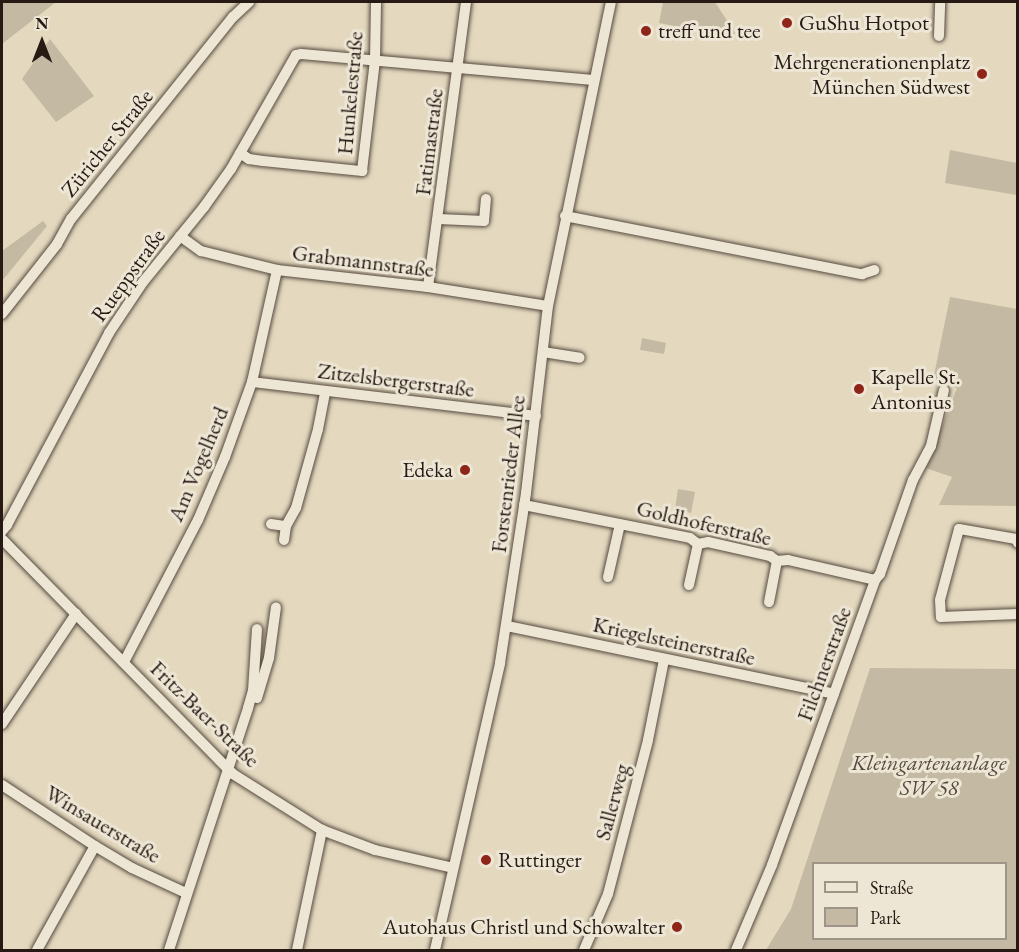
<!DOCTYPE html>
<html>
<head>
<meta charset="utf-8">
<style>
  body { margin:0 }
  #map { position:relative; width:1019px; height:952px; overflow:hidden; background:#e4d9bf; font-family:"EB Garamond",serif }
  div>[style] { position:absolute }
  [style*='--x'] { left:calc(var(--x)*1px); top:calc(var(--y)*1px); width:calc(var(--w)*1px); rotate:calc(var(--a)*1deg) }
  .green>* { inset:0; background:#c4b9a2 }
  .roads { filter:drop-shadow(0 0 2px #564a3f) drop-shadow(0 0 2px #564a3f) }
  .minor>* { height:10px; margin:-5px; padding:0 5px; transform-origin:5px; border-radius:5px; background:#ede6d5 }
  .dots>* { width:16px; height:16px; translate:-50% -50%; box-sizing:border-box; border:3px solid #ede6d5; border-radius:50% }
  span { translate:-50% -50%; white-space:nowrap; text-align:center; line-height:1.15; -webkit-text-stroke:6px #ede6d5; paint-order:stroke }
  .poi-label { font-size:22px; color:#271a14 }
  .left { translate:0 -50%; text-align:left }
  .right { translate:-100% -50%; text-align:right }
  .street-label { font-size:22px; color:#271a14 }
  .park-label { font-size:22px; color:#564a3f; font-style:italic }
  .frame { position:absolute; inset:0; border:3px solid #271a14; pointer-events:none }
  .legend { position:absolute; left:812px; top:862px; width:195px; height:78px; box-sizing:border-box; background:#ede6d5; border:2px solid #9e9488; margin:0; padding:8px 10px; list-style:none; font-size:18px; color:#271a14 }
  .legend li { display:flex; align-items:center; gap:12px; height:30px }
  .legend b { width:30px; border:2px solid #9e9488 }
  .north { position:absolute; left:12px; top:12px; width:60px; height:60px; -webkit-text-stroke:4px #ede6d5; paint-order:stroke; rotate:0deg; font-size:16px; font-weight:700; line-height:24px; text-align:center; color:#271a14 }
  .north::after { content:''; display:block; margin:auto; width:21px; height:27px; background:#271a14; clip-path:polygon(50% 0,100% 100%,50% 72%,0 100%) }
</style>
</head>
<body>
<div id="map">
  <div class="green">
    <i style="clip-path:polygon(2px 2px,56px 2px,2px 44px)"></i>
    <i style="clip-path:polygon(663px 2px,715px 2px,735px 33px,731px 37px,659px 23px)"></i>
    <i style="clip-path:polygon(50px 39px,94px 96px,56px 122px,22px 79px)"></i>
    <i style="clip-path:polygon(950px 150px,1017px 163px,1017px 195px,945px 183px)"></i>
    <i style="clip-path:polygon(43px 221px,47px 226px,2px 281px,2px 251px)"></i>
    <i style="clip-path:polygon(950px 297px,1017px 309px,1017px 506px,939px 505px,952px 477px,926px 468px,957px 388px,933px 380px)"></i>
    <i style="clip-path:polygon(642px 338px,666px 343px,664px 354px,640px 350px)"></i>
    <i style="clip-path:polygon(678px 489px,695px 492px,691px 513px,675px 509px)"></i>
    <i style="clip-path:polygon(evenodd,870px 668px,1017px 669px,1017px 950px,766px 950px,791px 909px,870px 668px,814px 864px,1006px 864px,1006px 938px,814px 938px,814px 864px)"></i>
  </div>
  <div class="roads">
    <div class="minor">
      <i style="--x:939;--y:36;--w:34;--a:-88"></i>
      <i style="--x:240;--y:153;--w:11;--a:34"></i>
      <i style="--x:249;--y:159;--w:14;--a:8"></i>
      <i style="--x:263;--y:161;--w:100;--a:5.8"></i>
      <i style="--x:362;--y:171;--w:112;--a:-83.3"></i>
      <i style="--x:375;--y:60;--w:58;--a:-89"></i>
      <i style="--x:565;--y:216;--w:303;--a:11.1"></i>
      <i style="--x:862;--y:274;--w:13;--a:-18"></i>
      <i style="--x:439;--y:219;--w:45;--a:2.5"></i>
      <i style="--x:484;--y:221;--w:22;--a:-85"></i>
      <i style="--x:180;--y:236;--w:26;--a:36"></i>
      <i style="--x:201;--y:251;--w:78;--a:14"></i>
      <i style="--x:277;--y:270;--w:152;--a:6.4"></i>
      <i style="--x:428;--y:287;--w:121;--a:9"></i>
      <i style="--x:428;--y:287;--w:288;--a:-82.4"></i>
      <i style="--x:2;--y:314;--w:89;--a:-51.8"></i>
      <i style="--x:57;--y:244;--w:29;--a:-61"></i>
      <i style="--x:71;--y:219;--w:259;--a:-51.3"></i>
      <i style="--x:233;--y:17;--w:22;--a:-43"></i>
      <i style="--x:543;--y:352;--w:37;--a:9"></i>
      <i style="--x:252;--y:382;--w:286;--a:6.8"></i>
      <i style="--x:524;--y:505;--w:169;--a:11.2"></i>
      <i style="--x:690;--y:538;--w:10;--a:37"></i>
      <i style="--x:698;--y:544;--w:10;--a:-11"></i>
      <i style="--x:708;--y:542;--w:64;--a:12.7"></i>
      <i style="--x:770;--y:556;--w:9;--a:36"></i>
      <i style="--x:777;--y:561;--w:11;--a:-5"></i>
      <i style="--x:788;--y:560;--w:89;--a:12.9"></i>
      <i style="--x:271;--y:524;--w:15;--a:8"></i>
      <i style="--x:2;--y:531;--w:8;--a:-50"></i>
      <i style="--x:7;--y:525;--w:217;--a:-62"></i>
      <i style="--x:109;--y:333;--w:61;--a:-56.3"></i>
      <i style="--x:143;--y:282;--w:97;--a:-50.9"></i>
      <i style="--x:204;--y:207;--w:47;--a:-54.6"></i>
      <i style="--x:231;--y:169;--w:131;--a:-60.3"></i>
      <i style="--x:296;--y:55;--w:5;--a:-11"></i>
      <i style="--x:301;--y:54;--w:294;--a:5.1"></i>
      <i style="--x:2;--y:539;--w:330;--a:45.5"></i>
      <i style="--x:233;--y:774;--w:105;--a:32.2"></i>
      <i style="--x:322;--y:830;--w:57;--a:20.7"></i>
      <i style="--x:375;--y:850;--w:80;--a:13"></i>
      <i style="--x:284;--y:540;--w:14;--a:-82"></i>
      <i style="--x:286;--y:526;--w:21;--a:-61"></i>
      <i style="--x:296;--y:508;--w:82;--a:-74.4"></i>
      <i style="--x:318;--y:429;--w:38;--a:-79"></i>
      <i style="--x:1018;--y:543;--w:4;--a:-117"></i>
      <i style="--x:1016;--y:539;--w:58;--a:-170"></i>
      <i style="--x:959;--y:529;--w:73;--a:105"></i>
      <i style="--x:940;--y:600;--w:17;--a:87"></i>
      <i style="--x:941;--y:617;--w:77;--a:-2.2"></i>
      <i style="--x:608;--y:577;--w:54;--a:-77.2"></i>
      <i style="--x:689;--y:585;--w:42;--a:-77.6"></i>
      <i style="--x:769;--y:602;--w:42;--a:-79"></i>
      <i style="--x:507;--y:626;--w:334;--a:11.7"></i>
      <i style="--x:124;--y:662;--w:160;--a:-62.5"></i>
      <i style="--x:198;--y:520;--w:69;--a:-66.8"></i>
      <i style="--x:225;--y:457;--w:80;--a:-70.2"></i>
      <i style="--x:252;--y:382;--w:115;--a:-77.4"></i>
      <i style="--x:257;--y:698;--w:42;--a:-73.3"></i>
      <i style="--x:269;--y:658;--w:51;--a:-82.2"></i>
      <i style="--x:2;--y:724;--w:133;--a:-56.1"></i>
      <i style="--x:2;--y:785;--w:111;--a:33.3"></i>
      <i style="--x:95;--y:846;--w:43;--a:30.7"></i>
      <i style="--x:132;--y:868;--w:60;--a:24.8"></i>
      <i style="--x:37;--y:950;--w:119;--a:-60.9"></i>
      <i style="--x:169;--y:950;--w:255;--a:-71.9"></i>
      <i style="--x:248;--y:708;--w:18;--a:-74"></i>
      <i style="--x:253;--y:691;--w:62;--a:-86.3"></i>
      <i style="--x:297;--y:950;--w:123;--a:-78.2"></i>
      <i style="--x:435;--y:950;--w:294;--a:-77.2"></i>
      <i style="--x:500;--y:663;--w:172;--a:-81.3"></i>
      <i style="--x:526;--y:493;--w:188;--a:-83.3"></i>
      <i style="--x:548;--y:306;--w:310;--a:-78.3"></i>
      <i style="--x:584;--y:950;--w:61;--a:-66.8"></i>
      <i style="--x:608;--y:894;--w:159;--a:-75.4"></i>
      <i style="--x:648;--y:740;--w:82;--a:-78.7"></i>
      <i style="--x:736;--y:950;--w:92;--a:-67"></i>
      <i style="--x:772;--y:865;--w:303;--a:-70.1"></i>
      <i style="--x:875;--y:580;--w:8;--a:-50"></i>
      <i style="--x:880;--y:574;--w:100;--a:-70.7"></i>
      <i style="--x:913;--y:480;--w:38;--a:-62"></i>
      <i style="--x:931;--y:446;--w:57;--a:-76.9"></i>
    </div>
  </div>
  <div class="dots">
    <i style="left:787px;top:23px;background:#8f2418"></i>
    <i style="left:646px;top:31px;background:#8f2418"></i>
    <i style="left:982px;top:74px;background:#8f2418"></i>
    <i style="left:859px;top:389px;background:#8f2418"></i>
    <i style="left:465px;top:470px;background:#8f2418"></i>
    <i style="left:486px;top:860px;background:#8f2418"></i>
    <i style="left:677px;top:927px;background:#8f2418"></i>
  </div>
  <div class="poi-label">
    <span class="left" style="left:799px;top:23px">GuShu Hotpot</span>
    <span class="left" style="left:658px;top:31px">treff und tee</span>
    <span class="right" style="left:970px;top:74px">Mehrgenerationenplatz<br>München Südwest</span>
    <span class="left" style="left:871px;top:389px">Kapelle St.<br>Antonius</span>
    <span class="right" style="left:453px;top:470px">Edeka</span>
    <span class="left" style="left:498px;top:860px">Ruttinger</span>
    <span class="right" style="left:665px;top:927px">Autohaus Christl und Schowalter</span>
  </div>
  <div class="street-label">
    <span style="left:350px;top:93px;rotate:-85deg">Hunkelestraße</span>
    <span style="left:429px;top:142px;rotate:-83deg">Fatimastraße</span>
    <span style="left:107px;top:143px;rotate:-51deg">Züricher Straße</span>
    <span style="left:363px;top:261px;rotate:7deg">Grabmannstraße</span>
    <span style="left:128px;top:275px;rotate:-54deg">Rueppstraße</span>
    <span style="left:396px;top:380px;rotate:7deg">Zitzelsbergerstraße</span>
    <span style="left:198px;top:464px;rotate:-67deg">Am Vogelherd</span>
    <span style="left:508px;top:474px;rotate:-83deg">Forstenrieder Allee</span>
    <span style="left:704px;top:523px;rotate:13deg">Goldhoferstraße</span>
    <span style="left:674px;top:641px;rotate:12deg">Kriegelsteinerstraße</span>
    <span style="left:824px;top:664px;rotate:-70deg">Filchnerstraße</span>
    <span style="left:205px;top:714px;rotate:44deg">Fritz-Baer-Straße</span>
    <span style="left:612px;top:802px;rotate:-75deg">Sallerweg</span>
    <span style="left:103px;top:824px;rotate:31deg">Winsauerstraße</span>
  </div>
  <div class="park-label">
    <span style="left:929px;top:775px">Kleingartenanlage<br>SW 58</span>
  </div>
  <div class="frame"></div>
  <ul class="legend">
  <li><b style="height:8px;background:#ede6d5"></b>Straße</li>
  <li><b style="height:16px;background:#c4b9a2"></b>Park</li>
  </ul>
  <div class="north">N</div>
</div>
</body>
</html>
